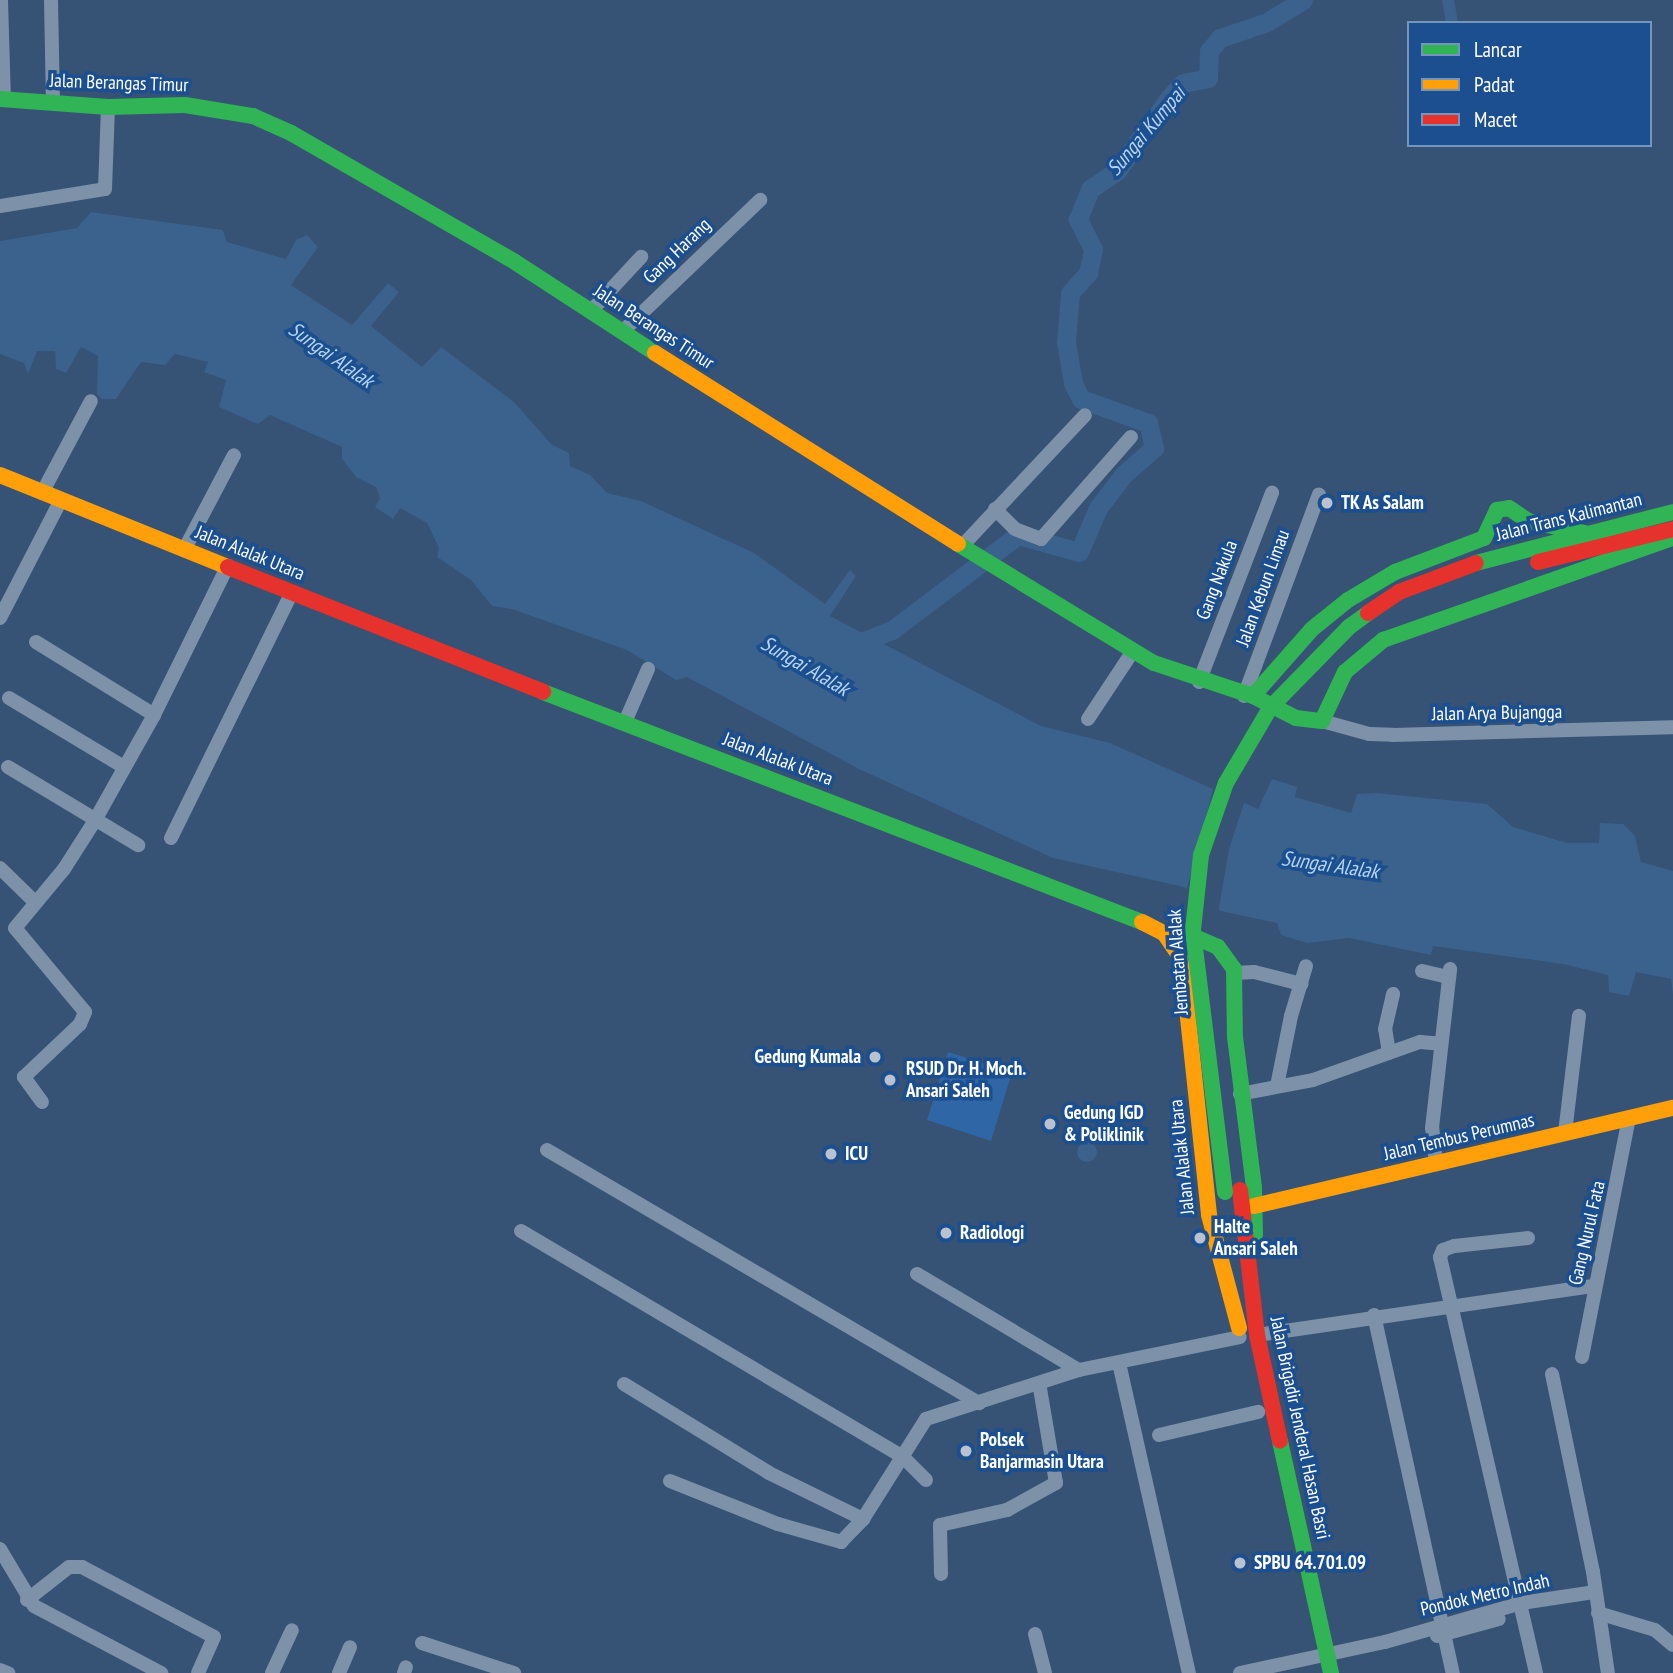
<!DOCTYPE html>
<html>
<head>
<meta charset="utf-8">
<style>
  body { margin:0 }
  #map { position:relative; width:1673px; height:1673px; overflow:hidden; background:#365274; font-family:"PT Sans Narrow",sans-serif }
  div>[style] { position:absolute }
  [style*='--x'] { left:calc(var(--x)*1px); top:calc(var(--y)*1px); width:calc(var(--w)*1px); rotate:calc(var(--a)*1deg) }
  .green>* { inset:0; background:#2f66a5 }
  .water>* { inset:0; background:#3b618d }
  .round { border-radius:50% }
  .pier>* { inset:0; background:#365274 }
  .canal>* { height:12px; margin:-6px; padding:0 6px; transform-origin:6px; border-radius:6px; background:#3b618d }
  .river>* { height:19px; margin:-9.5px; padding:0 9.5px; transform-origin:9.5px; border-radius:9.5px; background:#3b618d }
  .street>* { height:14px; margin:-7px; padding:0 7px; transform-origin:7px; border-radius:7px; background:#7d92a8 }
  .fast>* { height:16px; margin:-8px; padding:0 8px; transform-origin:8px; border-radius:8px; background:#30b455 }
  .slow>* { height:16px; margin:-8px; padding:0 8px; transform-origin:8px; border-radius:8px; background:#ff9f0a }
  .jam>* { height:16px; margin:-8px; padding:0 8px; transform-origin:8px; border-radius:8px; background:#e5322d }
  .fast-bridge>* { height:16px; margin:-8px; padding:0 8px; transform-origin:8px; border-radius:8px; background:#30b455 }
  .jam-bridge>* { height:16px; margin:-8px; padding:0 8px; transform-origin:8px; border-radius:8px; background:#e5322d }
  .dots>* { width:19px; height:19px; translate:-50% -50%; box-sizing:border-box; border:4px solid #1b4f8f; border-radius:50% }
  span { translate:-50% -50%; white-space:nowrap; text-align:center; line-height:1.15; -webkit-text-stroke:7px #1b4f8f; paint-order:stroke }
  .street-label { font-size:19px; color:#fff }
  .poi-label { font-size:19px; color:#fff; font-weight:700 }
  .left { translate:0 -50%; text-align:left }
  .right { translate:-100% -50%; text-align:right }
  .water-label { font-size:21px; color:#b5d3f5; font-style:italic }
  .legend { position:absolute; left:1407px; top:21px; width:245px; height:126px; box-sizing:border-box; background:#1b4f8f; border:2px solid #7695bc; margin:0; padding:9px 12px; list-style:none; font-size:21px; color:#fff }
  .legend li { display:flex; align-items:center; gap:14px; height:35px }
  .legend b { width:35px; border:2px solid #7695bc }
</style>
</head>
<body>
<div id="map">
  <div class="green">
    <i style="clip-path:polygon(948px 1052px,1012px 1072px,991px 1141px,927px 1120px)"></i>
  </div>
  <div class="water">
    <i style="clip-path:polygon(91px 212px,223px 230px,227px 242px,286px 259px,296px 240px,307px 235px,318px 247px,291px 285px,352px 325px,388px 283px,399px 292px,371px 326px,422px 367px,441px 347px,514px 402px,552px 445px,569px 453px,570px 466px,590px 475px,607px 493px,641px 501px,754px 553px,825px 604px,850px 570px,856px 576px,830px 616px,1041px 726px,1110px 743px,1258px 809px,1272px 779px,1297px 787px,1295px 797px,1351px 813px,1357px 794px,1376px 793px,1487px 804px,1513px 827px,1567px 843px,1599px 843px,1600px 823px,1623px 824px,1635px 836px,1641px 862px,1673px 871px,1673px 995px,1671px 979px,1636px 972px,1629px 996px,1609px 992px,1608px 975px,1563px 964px,1433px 946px,1431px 955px,1349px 938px,1307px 943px,1281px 935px,1277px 923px,1221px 911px,1184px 887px,1053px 858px,859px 769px,687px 677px,676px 680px,627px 650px,512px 609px,492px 606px,471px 580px,437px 557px,439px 548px,427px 523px,400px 508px,393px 519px,375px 507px,380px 498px,376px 487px,356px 477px,342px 459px,342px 447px,270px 415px,258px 424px,219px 407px,226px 380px,204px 372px,208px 362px,175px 354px,165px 365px,141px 362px,116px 399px,102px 399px,97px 394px,98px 356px,81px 347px,66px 373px,56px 369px,55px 351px,37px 351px,28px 374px,24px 363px,0 354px,0 241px,77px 228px)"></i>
    <i class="round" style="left:1077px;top:1142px;width:20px;height:20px"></i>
  </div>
  <div class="pier">
    <i style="clip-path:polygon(1214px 786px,1245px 800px,1229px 849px,1218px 913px,1186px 892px)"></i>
  </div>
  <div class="canal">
    <i style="--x:1448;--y:0;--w:23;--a:80"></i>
  </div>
  <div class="river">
    <i style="--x:846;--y:648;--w:49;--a:-21.4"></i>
    <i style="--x:892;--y:630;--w:158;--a:-37"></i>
    <i style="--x:1018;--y:535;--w:63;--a:15.6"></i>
    <i style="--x:1079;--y:552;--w:48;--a:-66.6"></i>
    <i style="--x:1098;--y:508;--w:43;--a:-52.6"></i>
    <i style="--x:1124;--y:474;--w:40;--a:-41"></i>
    <i style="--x:1154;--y:448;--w:26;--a:-103"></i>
    <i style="--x:1148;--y:423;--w:71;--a:-160.3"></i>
    <i style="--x:1081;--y:399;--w:18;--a:-117"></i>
    <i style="--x:1073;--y:383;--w:42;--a:-99.7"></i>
    <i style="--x:1066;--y:342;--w:49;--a:-85.3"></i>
    <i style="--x:1070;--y:293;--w:27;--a:-48"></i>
    <i style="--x:1088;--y:273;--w:25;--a:-78"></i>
    <i style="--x:1093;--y:249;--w:34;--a:-117"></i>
    <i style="--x:1078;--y:219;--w:32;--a:-68"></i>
    <i style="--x:1090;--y:189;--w:32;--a:-34"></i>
    <i style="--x:1117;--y:171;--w:90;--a:-54.5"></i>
    <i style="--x:1169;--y:98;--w:21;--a:-47"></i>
    <i style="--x:1183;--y:83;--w:25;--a:-11"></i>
    <i style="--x:1208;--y:78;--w:27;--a:-88"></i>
    <i style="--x:1209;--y:51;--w:17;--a:-50"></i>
    <i style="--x:1220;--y:38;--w:50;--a:-18.8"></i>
    <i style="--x:1267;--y:22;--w:42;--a:-31.4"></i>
  </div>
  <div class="street">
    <i style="--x:1;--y:0;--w:99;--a:88.3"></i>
    <i style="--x:51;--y:0;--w:103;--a:88.9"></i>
    <i style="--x:0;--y:206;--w:106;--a:-9.2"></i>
    <i style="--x:105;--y:189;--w:82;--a:-87.9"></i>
    <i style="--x:591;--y:311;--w:74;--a:-47.2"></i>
    <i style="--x:623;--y:331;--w:190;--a:-43.7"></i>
    <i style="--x:42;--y:493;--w:104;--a:-62"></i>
    <i style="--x:995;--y:509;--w:28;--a:45"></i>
    <i style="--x:1015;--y:529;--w:28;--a:21"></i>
    <i style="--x:1041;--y:539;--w:136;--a:-48.6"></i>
    <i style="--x:963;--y:545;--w:178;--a:-46.8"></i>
    <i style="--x:184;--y:550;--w:107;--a:-62.2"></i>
    <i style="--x:0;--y:618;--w:133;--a:-62.7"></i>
    <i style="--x:36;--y:642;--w:139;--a:31.7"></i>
    <i style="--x:1199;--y:682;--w:203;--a:-68.9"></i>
    <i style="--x:1244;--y:696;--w:215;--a:-69.6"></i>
    <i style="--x:9;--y:698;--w:134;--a:31"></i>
    <i style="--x:1088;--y:719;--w:82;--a:-56.5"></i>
    <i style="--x:1322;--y:721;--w:49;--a:15.5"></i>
    <i style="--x:1369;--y:734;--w:24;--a:2"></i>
    <i style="--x:1393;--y:735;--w:280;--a:-1.6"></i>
    <i style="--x:625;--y:722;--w:58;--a:-66.5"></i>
    <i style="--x:8;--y:767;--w:152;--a:31"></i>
    <i style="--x:171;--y:838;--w:274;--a:-63.8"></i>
    <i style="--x:0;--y:868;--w:49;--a:44.2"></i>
    <i style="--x:1422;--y:971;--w:28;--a:13"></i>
    <i style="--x:1235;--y:973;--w:19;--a:-3"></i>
    <i style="--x:1254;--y:972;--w:49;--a:14.3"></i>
    <i style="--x:1389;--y:1053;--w:24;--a:-99"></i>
    <i style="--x:1385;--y:1029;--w:36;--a:-77"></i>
    <i style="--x:1277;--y:1086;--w:71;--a:-78.7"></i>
    <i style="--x:1291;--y:1016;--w:52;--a:-73.3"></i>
    <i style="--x:1240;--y:1094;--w:74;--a:-10.9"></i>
    <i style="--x:1313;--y:1080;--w:114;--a:-19.6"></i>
    <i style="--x:1420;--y:1042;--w:21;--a:5"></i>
    <i style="--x:42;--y:1102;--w:31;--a:-126"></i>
    <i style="--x:24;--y:1077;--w:77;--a:-43.4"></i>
    <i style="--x:80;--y:1024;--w:13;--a:-67"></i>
    <i style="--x:85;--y:1012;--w:109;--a:-129.8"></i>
    <i style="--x:15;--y:928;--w:77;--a:-50.3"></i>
    <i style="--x:64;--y:869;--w:56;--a:-57.4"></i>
    <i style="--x:94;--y:822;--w:123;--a:-60.7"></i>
    <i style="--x:154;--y:715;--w:165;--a:-63.7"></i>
    <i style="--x:1565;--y:1133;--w:118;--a:-83.2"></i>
    <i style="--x:547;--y:1150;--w:501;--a:30.36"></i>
    <i style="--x:1436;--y:1164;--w:36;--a:-96"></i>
    <i style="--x:1432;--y:1128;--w:160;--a:-83.5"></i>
    <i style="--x:521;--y:1231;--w:442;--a:30.6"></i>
    <i style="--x:902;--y:1456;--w:34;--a:45"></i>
    <i style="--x:1528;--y:1238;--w:74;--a:173.8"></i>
    <i style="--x:1454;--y:1246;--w:12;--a:160"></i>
    <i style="--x:1443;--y:1250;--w:8;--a:113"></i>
    <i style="--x:1440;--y:1257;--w:427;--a:77"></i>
    <i style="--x:917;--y:1274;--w:188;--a:30.7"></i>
    <i style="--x:1374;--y:1315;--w:367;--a:77.6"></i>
    <i style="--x:1257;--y:1335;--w:341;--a:-8.3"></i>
    <i style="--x:1582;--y:1357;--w:244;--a:-78.9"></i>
    <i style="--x:1119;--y:1363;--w:318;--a:77.3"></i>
    <i style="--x:1552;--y:1374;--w:202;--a:78.3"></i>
    <i style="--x:1593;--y:1572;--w:102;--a:81.6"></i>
    <i style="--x:624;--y:1384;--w:170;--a:31.5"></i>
    <i style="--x:769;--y:1473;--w:105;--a:26.1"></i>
    <i style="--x:1159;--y:1435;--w:102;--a:-13.1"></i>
    <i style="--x:670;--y:1481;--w:116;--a:21.7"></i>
    <i style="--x:778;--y:1524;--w:66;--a:15.9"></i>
    <i style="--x:841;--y:1542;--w:32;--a:-46"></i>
    <i style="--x:863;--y:1519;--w:118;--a:-57.8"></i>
    <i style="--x:926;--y:1419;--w:161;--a:-17.8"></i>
    <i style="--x:1079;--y:1370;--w:164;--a:-11.6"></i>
    <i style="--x:0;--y:1549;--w:66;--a:59.2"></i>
    <i style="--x:34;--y:1606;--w:144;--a:27.8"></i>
    <i style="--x:941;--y:1574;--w:49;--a:-91.2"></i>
    <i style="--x:940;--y:1525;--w:69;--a:-12.6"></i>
    <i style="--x:1007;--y:1510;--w:56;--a:-28.9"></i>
    <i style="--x:1056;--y:1483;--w:101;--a:-99.6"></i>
    <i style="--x:27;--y:1600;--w:53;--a:-38.2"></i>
    <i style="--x:69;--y:1567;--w:13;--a:0"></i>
    <i style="--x:82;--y:1567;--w:149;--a:27.9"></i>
    <i style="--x:214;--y:1637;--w:39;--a:114"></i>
    <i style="--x:1598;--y:1613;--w:59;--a:16.6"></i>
    <i style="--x:1655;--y:1630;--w:23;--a:40"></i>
    <i style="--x:1035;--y:1634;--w:40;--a:75.6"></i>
    <i style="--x:1437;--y:1636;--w:64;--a:-15.3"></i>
    <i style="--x:422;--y:1643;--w:97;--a:18.1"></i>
    <i style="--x:0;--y:1670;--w:9;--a:21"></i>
    <i style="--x:272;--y:1673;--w:47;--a:-65.1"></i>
    <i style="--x:339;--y:1673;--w:28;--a:-67"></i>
    <i style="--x:404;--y:1673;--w:6;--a:-72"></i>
    <i style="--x:1240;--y:1673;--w:148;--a:-12.1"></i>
    <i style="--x:1385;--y:1642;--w:142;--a:-15.9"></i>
    <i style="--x:1522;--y:1603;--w:74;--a:-8.6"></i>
  </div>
  <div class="fast">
    <i style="--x:0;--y:99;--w:108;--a:4.2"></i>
    <i style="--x:108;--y:107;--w:77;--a:-1.5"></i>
    <i style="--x:185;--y:105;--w:69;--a:9.2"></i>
    <i style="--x:253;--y:116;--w:42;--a:24.1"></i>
    <i style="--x:291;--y:133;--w:258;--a:29.9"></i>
    <i style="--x:515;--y:262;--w:167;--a:33"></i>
    <i style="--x:958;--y:544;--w:229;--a:31.3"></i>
    <i style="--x:1154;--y:663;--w:104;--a:18.4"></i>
    <i style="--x:1253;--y:696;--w:48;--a:27.1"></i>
    <i style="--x:1296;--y:718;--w:26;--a:7"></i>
    <i style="--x:1322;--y:721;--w:54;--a:-64.9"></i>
    <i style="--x:1345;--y:672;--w:50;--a:-40.1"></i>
    <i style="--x:1383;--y:640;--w:307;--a:-19.4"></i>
    <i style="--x:1476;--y:563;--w:203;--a:-14.5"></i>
    <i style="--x:543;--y:692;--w:642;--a:21.01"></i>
    <i style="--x:1253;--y:696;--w:89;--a:-48.6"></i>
    <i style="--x:1312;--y:629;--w:46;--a:-38.9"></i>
    <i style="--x:1348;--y:600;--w:55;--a:-30.8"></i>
    <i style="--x:1395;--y:572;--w:95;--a:-20.9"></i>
    <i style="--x:1484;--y:538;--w:31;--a:-65"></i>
    <i style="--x:1497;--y:510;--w:12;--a:-9"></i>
    <i style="--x:1509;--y:508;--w:23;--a:34"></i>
    <i style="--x:1528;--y:521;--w:58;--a:11.9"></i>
    <i style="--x:1181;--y:931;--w:40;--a:23.4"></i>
    <i style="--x:1218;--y:947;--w:27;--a:54"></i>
    <i style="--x:1234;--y:969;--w:68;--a:89.2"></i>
    <i style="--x:1235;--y:1037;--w:152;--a:82.8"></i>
    <i style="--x:1254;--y:1188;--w:47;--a:88.8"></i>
    <i style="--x:1280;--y:1441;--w:238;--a:77.6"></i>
  </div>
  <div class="slow">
    <i style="--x:655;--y:353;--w:358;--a:32.2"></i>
    <i style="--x:0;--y:475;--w:246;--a:22"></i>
    <i style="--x:1142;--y:922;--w:25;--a:27"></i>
    <i style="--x:1164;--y:933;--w:27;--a:56"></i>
    <i style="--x:1179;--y:955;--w:16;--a:76"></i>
    <i style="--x:1183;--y:971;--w:245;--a:83.9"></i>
    <i style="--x:1209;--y:1215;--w:117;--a:75.1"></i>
    <i style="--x:1254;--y:1206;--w:430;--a:-13.2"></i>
  </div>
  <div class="jam">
    <i style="--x:1538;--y:562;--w:139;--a:-13.7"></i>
    <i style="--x:228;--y:567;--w:339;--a:21.6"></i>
    <i style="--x:1240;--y:1190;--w:146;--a:83.3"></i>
    <i style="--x:1257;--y:1335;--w:108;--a:77.8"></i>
  </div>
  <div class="fast-bridge">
    <i style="--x:1225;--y:1192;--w:264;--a:-97"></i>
    <i style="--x:1193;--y:930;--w:75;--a:-83.9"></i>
    <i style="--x:1201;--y:855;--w:76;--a:-70.9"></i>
    <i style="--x:1226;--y:783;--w:87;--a:-59.6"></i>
    <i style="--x:1270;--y:708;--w:113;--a:-45.7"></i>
    <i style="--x:1349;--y:627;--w:24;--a:-36"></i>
  </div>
  <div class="jam-bridge">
    <i style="--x:1368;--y:613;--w:37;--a:-34"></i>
    <i style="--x:1399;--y:592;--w:82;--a:-20.6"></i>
  </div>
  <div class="dots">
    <i style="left:1327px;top:503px;background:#b9c2ce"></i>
    <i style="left:875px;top:1057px;background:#b9c2ce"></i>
    <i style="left:890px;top:1080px;background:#b9c2ce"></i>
    <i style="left:1050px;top:1124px;background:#b9c2ce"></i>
    <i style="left:831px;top:1154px;background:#b9c2ce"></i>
    <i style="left:946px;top:1233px;background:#b9c2ce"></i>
    <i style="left:1200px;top:1238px;background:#b9c2ce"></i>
    <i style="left:966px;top:1451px;background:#b9c2ce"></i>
    <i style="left:1240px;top:1563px;background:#b9c2ce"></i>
  </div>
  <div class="street-label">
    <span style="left:119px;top:83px;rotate:2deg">Jalan Berangas Timur</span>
    <span style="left:677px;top:251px;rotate:-44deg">Gang Harang</span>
    <span style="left:654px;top:327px;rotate:33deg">Jalan Berangas Timur</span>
    <span style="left:1569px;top:517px;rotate:-14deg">Jalan Trans Kalimantan</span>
    <span style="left:250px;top:553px;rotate:22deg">Jalan Alalak Utara</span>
    <span style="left:1217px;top:580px;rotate:-69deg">Gang Nakula</span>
    <span style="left:1263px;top:588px;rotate:-70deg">Jalan Kebun Limau</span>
    <span style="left:1497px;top:713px;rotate:-1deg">Jalan Arya Bujangga</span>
    <span style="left:778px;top:759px;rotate:21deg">Jalan Alalak Utara</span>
    <span style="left:1178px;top:962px;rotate:-94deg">Jembatan Alalak</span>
    <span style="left:1459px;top:1137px;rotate:-13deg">Jalan Tembus Perumnas</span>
    <span style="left:1182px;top:1157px;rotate:-96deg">Jalan Alalak Utara</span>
    <span style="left:1587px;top:1233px;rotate:-77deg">Gang Nurul Fata</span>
    <span style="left:1300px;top:1428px;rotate:78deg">Jalan Brigadir Jenderal Hasan Basri</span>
    <span style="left:1485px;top:1595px;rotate:-13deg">Pondok Metro Indah</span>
  </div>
  <div class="poi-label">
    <span class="left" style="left:1341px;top:503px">TK As Salam</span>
    <span class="right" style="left:861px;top:1057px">Gedung Kumala</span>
    <span class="left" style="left:906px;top:1080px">RSUD Dr. H. Moch.<br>Ansari Saleh</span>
    <span class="left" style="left:1064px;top:1124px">Gedung IGD<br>&amp; Poliklinik</span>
    <span class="left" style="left:845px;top:1154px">ICU</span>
    <span class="left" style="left:1214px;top:1238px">Halte<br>Ansari Saleh</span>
    <span class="left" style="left:960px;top:1233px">Radiologi</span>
    <span class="left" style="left:980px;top:1451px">Polsek<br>Banjarmasin Utara</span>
    <span class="left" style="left:1254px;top:1563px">SPBU 64.701.09</span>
  </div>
  <div class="water-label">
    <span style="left:1146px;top:131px;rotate:-50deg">Sungai Kumpai</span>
    <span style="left:331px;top:355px;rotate:35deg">Sungai Alalak</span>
    <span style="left:805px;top:666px;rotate:30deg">Sungai Alalak</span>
    <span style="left:1330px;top:865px;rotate:8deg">Sungai Alalak</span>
  </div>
  <ul class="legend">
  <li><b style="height:9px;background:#30b455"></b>Lancar</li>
  <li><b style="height:9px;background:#ff9f0a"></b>Padat</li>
  <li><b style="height:9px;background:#e5322d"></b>Macet</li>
  </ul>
</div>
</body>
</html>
